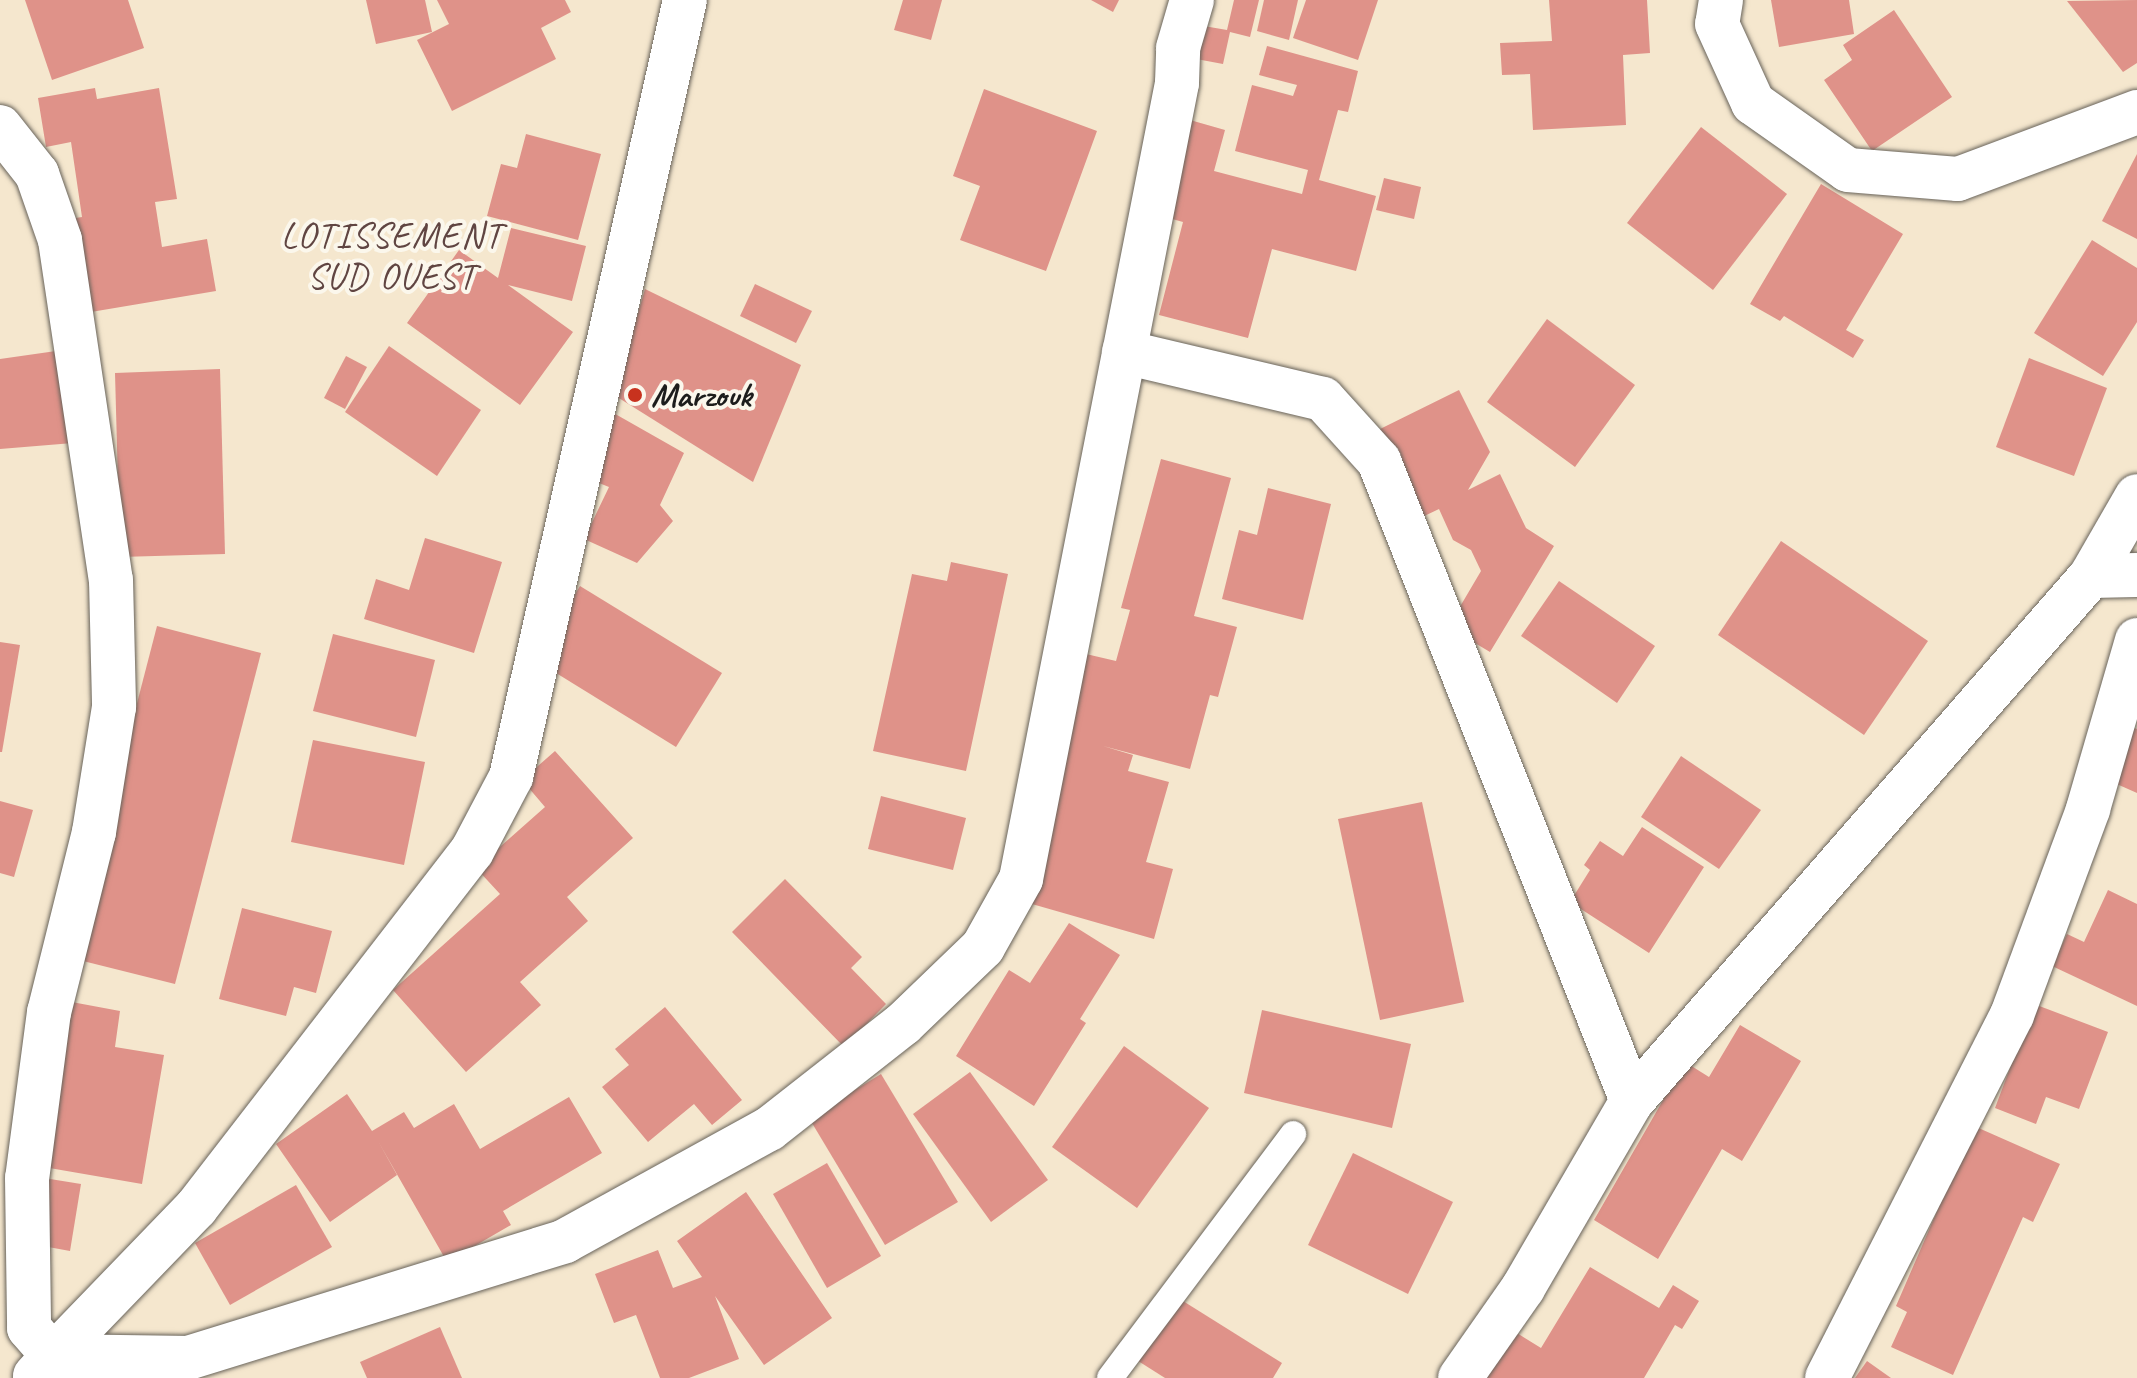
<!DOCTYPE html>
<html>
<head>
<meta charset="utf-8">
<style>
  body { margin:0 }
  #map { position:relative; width:2137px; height:1378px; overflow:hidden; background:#f5e7ce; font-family:Caveat,sans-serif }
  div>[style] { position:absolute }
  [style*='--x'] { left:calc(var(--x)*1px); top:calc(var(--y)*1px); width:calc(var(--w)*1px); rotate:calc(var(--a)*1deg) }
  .building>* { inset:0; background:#df9289 }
  .roads { filter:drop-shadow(0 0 2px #68635a) drop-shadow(0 0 2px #68635a) }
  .lane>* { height:26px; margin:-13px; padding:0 13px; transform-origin:13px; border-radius:13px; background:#fff }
  .street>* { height:44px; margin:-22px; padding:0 22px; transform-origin:22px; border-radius:22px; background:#fff }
  .dots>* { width:22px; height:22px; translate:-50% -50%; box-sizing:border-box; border:4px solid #fbf7ec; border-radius:50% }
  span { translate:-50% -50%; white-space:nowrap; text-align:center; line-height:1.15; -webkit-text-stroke:8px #fbf7ec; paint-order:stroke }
  .poi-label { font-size:34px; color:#1c1c1c; font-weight:700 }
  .left { translate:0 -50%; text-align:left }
  .neighbourhood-label { font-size:36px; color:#604542; letter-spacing:2px }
</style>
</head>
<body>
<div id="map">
  <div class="building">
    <i style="clip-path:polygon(25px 0,128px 0,144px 48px,52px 80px)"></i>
    <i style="clip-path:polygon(366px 0,425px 0,432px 32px,376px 44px)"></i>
    <i style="clip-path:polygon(437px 0,565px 0,571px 12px,541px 28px,556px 59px,452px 111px,417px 40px,449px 24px)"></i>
    <i style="clip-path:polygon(903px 0,942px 0,931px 40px,894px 30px)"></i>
    <i style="clip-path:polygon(1091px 0,1119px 0,1113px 12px)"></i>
    <i style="clip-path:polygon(1234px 0,1259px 0,1250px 37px,1230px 32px,1223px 64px,1191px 58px,1198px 25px,1227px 30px)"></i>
    <i style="clip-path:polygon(1264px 0,1298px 0,1289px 40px,1257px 31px)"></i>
    <i style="clip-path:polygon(1306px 0,1378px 0,1358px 60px,1293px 38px)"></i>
    <i style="clip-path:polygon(1549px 0,1647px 0,1650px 53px,1623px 55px,1626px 125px,1533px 130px,1530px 74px,1502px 75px,1500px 43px,1552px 41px)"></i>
    <i style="clip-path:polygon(1771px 0,1849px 0,1854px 34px,1779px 47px)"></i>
    <i style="clip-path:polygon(2137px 0,2137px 63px,2123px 72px,2067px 1px)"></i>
    <i style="clip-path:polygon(1894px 10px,1952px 97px,1872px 151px,1824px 80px,1852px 60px,1843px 45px)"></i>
    <i style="clip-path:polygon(1267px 46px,1358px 71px,1348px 112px,1338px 110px,1319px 180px,1376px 196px,1356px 271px,1272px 249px,1248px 338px,1159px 315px,1183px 222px,1158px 215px,1183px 118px,1225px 130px,1214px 171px,1302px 194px,1308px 170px,1235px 151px,1252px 85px,1293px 96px,1297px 85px,1259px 75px)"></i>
    <i style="clip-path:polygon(95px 88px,97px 99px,159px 88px,177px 199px,155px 202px,162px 247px,207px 239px,216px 291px,85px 313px,69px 219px,82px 217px,71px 142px,46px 147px,38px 98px)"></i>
    <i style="clip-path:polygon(984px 89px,1097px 131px,1046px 271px,960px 240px,980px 186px,953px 176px)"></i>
    <i style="clip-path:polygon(1701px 127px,1787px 194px,1713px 290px,1627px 223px)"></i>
    <i style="clip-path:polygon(526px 134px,601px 154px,578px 240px,487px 216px,501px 164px,517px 168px)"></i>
    <i style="clip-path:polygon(2137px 154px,2137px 239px,2102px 221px)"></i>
    <i style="clip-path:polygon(1384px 178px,1421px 187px,1414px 219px,1376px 210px)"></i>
    <i style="clip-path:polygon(1821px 184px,1903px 234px,1846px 330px,1864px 340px,1853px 358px,1784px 316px,1780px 321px,1750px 304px)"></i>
    <i style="clip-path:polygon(511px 228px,586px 246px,572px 301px,508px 285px,573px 332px,520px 405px,407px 323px,459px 250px,498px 278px)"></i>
    <i style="clip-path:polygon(2092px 240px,2137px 268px,2137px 322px,2103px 376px,2034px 333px)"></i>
    <i style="clip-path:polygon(755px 284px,812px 311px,796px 343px,740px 316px)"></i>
    <i style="clip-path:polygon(645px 289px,801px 365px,753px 482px,614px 395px)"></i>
    <i style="clip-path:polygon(1547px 319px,1635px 385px,1575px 467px,1487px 402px)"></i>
    <i style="clip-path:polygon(389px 346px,481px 410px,437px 476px,345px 412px)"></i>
    <i style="clip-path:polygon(63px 350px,73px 443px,0 449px,0 359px)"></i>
    <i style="clip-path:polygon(346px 356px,367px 367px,345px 409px,324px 398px)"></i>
    <i style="clip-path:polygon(2029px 358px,2107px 388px,2074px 476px,1996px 447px)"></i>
    <i style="clip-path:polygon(220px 369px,225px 554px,120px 557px,115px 373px)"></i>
    <i style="clip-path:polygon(1459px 390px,1490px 452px,1468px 490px,1500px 474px,1526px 528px,1554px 546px,1490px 652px,1448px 627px,1481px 571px,1471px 550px,1453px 540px,1439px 509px,1418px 519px,1376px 431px)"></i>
    <i style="clip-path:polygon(610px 411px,684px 453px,660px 505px,673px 521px,637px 563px,584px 539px,609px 487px,589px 479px)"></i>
    <i style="clip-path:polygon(1161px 459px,1231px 478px,1194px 616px,1237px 627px,1218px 697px,1210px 695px,1190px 769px,1103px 746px,1133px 755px,1128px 771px,1169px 782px,1146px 862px,1173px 869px,1154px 939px,1018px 900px,1086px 654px,1116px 661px,1130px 610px,1121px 608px)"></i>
    <i style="clip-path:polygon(1268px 488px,1331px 504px,1303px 620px,1222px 599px,1239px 530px,1257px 535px)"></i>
    <i style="clip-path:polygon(425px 538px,502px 562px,474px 653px,364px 619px,376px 579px,409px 590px)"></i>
    <i style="clip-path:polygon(1781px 541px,1928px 641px,1864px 735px,1718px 635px)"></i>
    <i style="clip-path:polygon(951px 562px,1008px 574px,966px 771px,873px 751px,912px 574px,947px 581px)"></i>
    <i style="clip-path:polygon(1559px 581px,1655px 646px,1617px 703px,1521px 636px)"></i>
    <i style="clip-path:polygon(580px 586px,722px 673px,676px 747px,535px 660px)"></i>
    <i style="clip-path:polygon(157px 626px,261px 653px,175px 984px,71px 958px)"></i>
    <i style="clip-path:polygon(333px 634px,435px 660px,416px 737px,313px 711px)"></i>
    <i style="clip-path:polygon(0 642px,20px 645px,2px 752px,0 752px)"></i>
    <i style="clip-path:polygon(2124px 724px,2137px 729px,2137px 793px,2101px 777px)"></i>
    <i style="clip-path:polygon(313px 740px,425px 762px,404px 865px,291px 842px)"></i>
    <i style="clip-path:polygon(555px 751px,633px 838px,567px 897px,588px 921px,520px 982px,541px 1005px,466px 1072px,393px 990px,500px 894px,476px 868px,545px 807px,522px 780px)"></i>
    <i style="clip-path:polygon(1681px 756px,1761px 810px,1719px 869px,1641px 817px)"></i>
    <i style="clip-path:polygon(881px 796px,966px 818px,953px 870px,868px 849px)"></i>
    <i style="clip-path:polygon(0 801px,33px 810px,14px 877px,0 873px)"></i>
    <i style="clip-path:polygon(1422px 802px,1464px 1002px,1380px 1020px,1338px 819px)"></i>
    <i style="clip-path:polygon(1642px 827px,1704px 867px,1649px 953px,1570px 902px,1590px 870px,1584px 865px,1600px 841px,1623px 856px)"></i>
    <i style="clip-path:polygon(785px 879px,862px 957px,851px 968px,886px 1004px,844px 1047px,732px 932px)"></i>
    <i style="clip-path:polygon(2108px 890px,2137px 904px,2137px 1006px,2052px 966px,2067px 934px,2084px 942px)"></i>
    <i style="clip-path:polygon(242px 908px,332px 931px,316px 993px,294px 987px,286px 1016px,219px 999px)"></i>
    <i style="clip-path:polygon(1069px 923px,1120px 955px,1080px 1019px,1086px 1023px,1034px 1106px,956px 1056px,1009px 970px,1030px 983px)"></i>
    <i style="clip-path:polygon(61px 1000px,120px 1011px,115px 1047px,164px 1055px,142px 1184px,32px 1165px)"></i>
    <i style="clip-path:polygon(2034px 1004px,2108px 1032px,2079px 1109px,2046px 1097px,2036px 1124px,1995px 1108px)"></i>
    <i style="clip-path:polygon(665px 1007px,742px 1100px,712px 1125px,694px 1104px,648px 1142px,602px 1087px,629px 1065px,615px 1049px)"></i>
    <i style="clip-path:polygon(1262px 1010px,1411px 1044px,1392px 1128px,1244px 1093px)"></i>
    <i style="clip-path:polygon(1740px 1025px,1801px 1061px,1742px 1161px,1722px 1149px,1658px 1259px,1594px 1220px,1685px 1062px,1709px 1077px)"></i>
    <i style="clip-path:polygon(1124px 1046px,1209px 1108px,1137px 1208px,1052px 1147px)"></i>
    <i style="clip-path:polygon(970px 1072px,1048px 1180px,991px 1222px,913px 1114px)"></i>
    <i style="clip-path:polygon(881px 1074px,958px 1202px,885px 1245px,809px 1118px)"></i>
    <i style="clip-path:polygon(347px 1094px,372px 1131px,404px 1112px,414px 1128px,454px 1104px,480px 1149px,569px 1097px,602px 1153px,503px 1211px,511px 1225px,447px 1262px,378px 1141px,397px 1175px,330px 1222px,276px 1144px)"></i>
    <i style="clip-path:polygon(1974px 1126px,2060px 1164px,2033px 1222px,2023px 1217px,1953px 1375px,1891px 1347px,1907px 1312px,1896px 1306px)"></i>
    <i style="clip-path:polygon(1353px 1153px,1453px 1202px,1408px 1294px,1308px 1245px)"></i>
    <i style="clip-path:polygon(827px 1163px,881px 1256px,827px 1288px,773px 1194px)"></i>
    <i style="clip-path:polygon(44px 1178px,81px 1184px,70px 1251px,32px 1244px)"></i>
    <i style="clip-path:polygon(296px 1185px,332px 1247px,230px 1305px,195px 1243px)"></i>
    <i style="clip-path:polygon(746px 1192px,832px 1318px,764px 1365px,715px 1296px,739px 1359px,689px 1378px,660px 1378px,636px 1315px,614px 1323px,595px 1274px,658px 1250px,673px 1288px,702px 1277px,677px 1241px)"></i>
    <i style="clip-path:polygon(1590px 1267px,1659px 1308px,1673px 1285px,1699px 1301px,1682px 1329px,1675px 1325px,1644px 1378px,1468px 1378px,1501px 1323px,1541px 1348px)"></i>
    <i style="clip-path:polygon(1175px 1296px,1282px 1363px,1273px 1378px,1165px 1378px,1135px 1359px)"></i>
    <i style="clip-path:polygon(440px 1327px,462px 1378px,367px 1378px,360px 1362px)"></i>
    <i style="clip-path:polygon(1867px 1361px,1891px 1378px,1855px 1378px)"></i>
  </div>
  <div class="roads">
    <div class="lane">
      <i style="--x:1110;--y:1378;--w:305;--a:-53.1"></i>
    </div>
    <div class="street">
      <i style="--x:1721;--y:0;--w:24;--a:99"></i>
      <i style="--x:1717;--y:24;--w:87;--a:65.5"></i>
      <i style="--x:1753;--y:103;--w:116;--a:35.2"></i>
      <i style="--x:1848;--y:170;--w:110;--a:4.7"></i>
      <i style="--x:1958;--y:179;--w:191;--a:-20.5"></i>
      <i style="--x:0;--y:127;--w:60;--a:51.8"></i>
      <i style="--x:37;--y:174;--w:70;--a:70.8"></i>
      <i style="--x:60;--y:240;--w:344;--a:81.5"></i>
      <i style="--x:111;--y:580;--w:127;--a:88.6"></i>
      <i style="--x:114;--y:707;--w:127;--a:99.1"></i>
      <i style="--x:94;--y:832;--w:186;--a:104"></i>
      <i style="--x:49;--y:1012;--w:167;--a:97.5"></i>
      <i style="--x:27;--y:1178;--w:150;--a:89.2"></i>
      <i style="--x:29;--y:1328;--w:37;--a:49"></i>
      <i style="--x:53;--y:1356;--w:27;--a:132"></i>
      <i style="--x:1124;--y:352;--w:204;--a:13.3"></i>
      <i style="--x:1323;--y:399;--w:84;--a:47.9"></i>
      <i style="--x:1379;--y:461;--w:688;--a:68.43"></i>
      <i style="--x:2091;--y:576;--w:46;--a:-1.2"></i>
      <i style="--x:53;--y:1356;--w:135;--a:0.8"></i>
      <i style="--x:188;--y:1358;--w:395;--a:-17.2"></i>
      <i style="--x:565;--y:1241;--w:233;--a:-28.8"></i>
      <i style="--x:769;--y:1129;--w:170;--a:-38.1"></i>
      <i style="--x:903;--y:1024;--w:111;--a:-43.9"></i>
      <i style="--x:983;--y:947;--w:78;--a:-60.8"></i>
      <i style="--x:1021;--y:879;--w:811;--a:-78.91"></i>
      <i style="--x:1177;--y:83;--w:35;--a:-88"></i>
      <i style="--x:1178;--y:48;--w:50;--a:-73.7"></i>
      <i style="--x:53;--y:1356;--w:206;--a:-46"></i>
      <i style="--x:196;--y:1208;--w:451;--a:-52.3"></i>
      <i style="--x:472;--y:851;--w:84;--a:-62.2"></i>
      <i style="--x:511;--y:777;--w:796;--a:-77.38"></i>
      <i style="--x:1460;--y:1378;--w:110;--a:-55"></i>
      <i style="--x:1523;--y:1288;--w:216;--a:-59.8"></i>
      <i style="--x:1632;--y:1101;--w:697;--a:-48.84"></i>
      <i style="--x:2091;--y:576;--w:92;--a:-60.1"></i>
      <i style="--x:1827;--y:1378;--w:407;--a:-63"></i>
      <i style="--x:2012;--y:1015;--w:220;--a:-69.7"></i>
      <i style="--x:2088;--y:809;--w:176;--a:-73.8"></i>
    </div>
  </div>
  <div class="dots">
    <i style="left:635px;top:395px;background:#c8321e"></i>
  </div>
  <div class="poi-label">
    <span class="left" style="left:651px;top:395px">Marzouk</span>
  </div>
  <div class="neighbourhood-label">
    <span style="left:392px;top:256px">LOTISSEMENT<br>SUD OUEST</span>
  </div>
</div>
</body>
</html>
